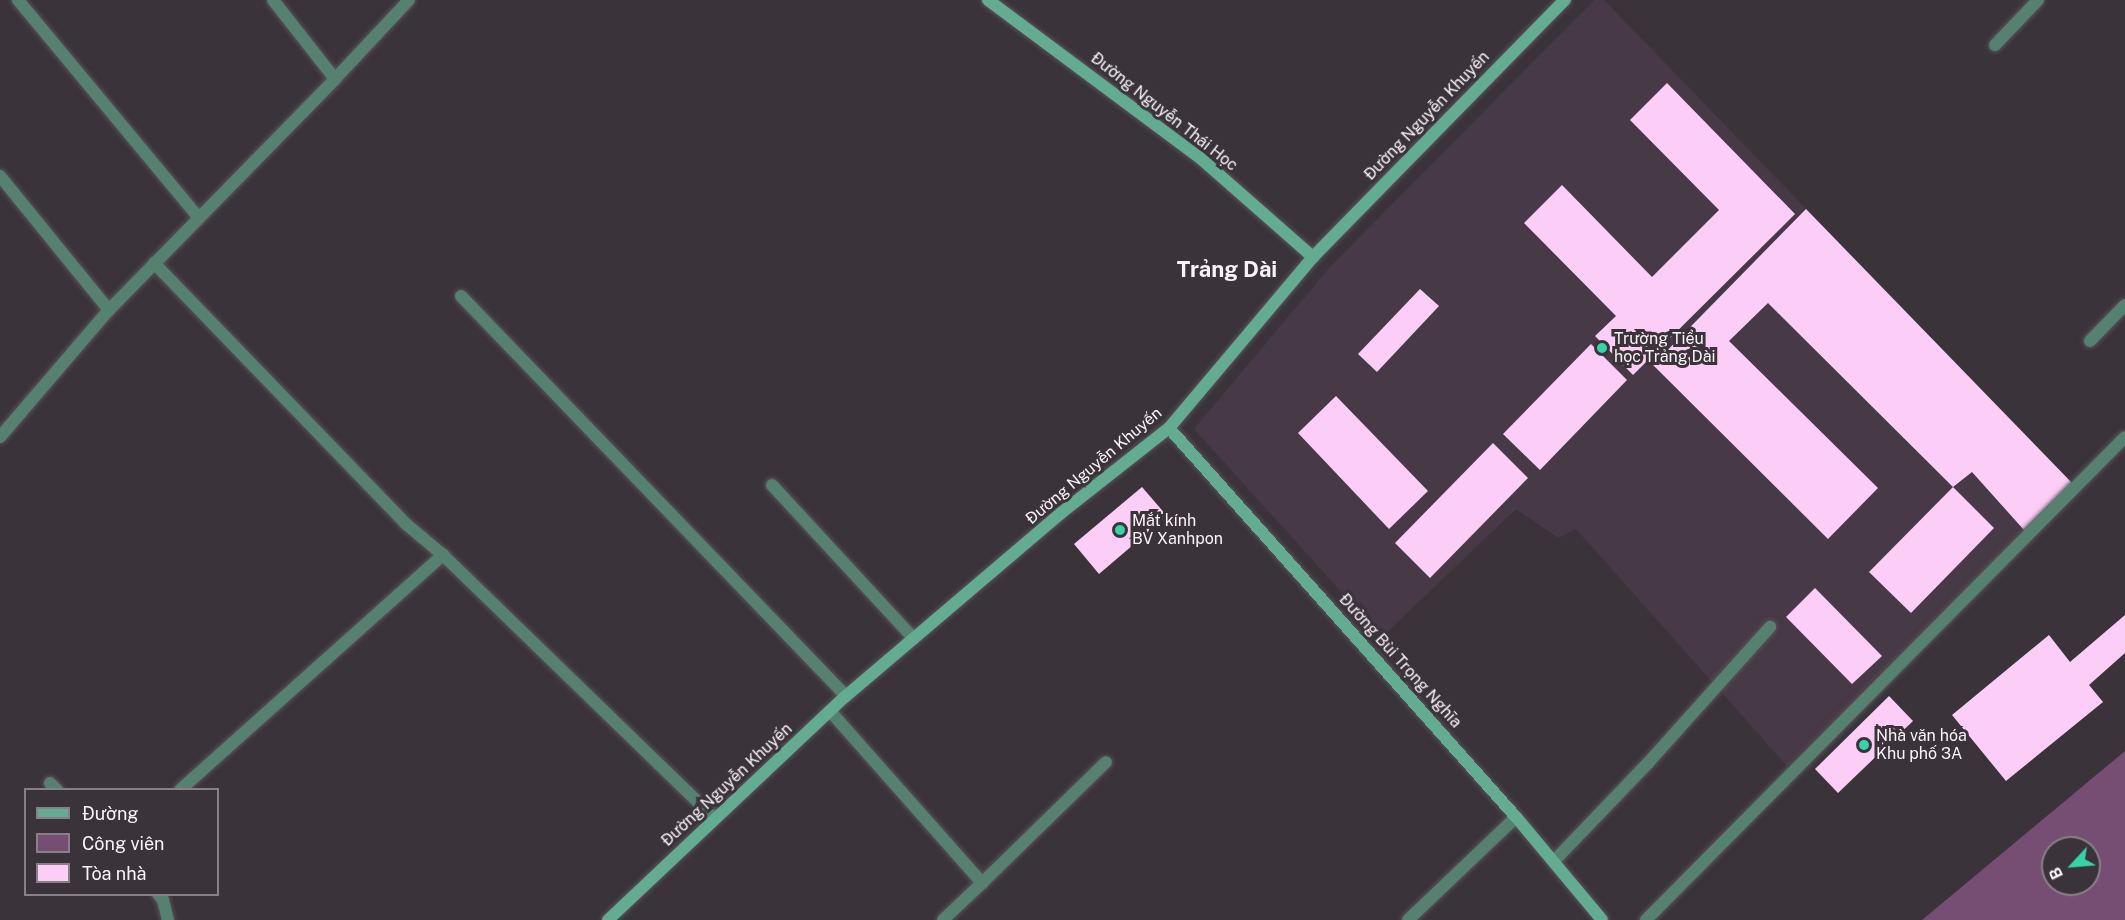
<!DOCTYPE html>
<html>
<head>
<meta charset="utf-8">
<style>
  body { margin:0 }
  #map { position:relative; width:2125px; height:920px; overflow:hidden; background:#3b333a; font-family:"Public Sans",sans-serif }
  div>[style] { position:absolute }
  [style*='--x'] { left:calc(var(--x)*1px); top:calc(var(--y)*1px); width:calc(var(--w)*1px); rotate:calc(var(--a)*1deg) }
  .built>* { inset:0; background:#473945 }
  .green>* { inset:0; background:#774e73 }
  .building>* { inset:0; background:#fccef7 }
  .roads { filter:drop-shadow(0 0 2px #595258) drop-shadow(0 0 2px #595258) }
  .lane>* { height:12px; margin:-6px; padding:0 6px; transform-origin:6px; border-radius:6px; background:#568171 }
  .street>* { height:12px; margin:-6px; padding:0 6px; transform-origin:6px; border-radius:6px; background:#568171 }
  .secondary>* { height:12px; margin:-6px; padding:0 6px; transform-origin:6px; border-radius:6px; background:#63ab91 }
  .dots>* { width:16px; height:16px; translate:-50% -50%; box-sizing:border-box; border:3px solid #3b333a; border-radius:50% }
  span { translate:-50% -50%; white-space:nowrap; text-align:center; line-height:1.15; -webkit-text-stroke:6px #3b333a; paint-order:stroke }
  .street-label { font-size:16px; color:#f8f3f7 }
  .poi-label { font-size:16px; color:#f8f3f7 }
  .left { translate:0 -50%; text-align:left }
  .district-label { font-size:22px; color:#f8f3f7; font-weight:700 }
  .legend { position:absolute; left:24px; top:788px; width:195px; height:108px; box-sizing:border-box; background:#3b333a; border:2px solid #878086; margin:0; padding:8px 10px; list-style:none; font-size:18px; color:#f8f3f7 }
  .legend li { display:flex; align-items:center; gap:12px; height:30px }
  .legend b { width:30px; border:2px solid #878086 }
  .north { position:absolute; left:2041px; top:836px; width:60px; height:60px; box-sizing:border-box; background:#3b333a; border:2px solid #878086; border-radius:50%; rotate:244deg; font-size:16px; font-weight:700; line-height:24px; text-align:center; color:#f8f3f7 }
  .north::after { content:''; display:block; margin:auto; width:21px; height:27px; background:#35d4a7; clip-path:polygon(50% 0,100% 100%,50% 72%,0 100%) }
</style>
</head>
<body>
<div id="map">
  <div class="built">
    <i style="clip-path:polygon(1594px 0,1604px 0,2072px 483px,1787px 766px,1576px 529px,1558px 538px,1516px 509px,1382px 637px,1194px 429px,1329px 268px)"></i>
  </div>
  <div class="green">
    <i style="clip-path:polygon(evenodd,2125px 751px,2125px 920px,1922px 920px,2125px 751px,2053px 848px,2089px 848px,2089px 884px,2053px 884px,2053px 848px)"></i>
  </div>
  <div class="building">
    <i style="clip-path:polygon(1667px 83px,1795px 214px,1633px 375px,1595px 336px,1616px 316px,1524px 223px,1562px 185px,1652px 277px,1719px 210px,1630px 120px)"></i>
    <i style="clip-path:polygon(1806px 209px,2072px 483px,2024px 530px,1972px 472px,1953px 487px,1768px 303px,1729px 341px,1878px 488px,1828px 539px,1653px 365px)"></i>
    <i style="clip-path:polygon(1420px 289px,1439px 306px,1377px 372px,1358px 354px)"></i>
    <i style="clip-path:polygon(1591px 344px,1627px 380px,1540px 470px,1503px 434px)"></i>
    <i style="clip-path:polygon(1336px 396px,1428px 491px,1389px 529px,1298px 433px)"></i>
    <i style="clip-path:polygon(1493px 443px,1528px 478px,1430px 578px,1395px 543px)"></i>
    <i style="clip-path:polygon(1142px 487px,1167px 516px,1099px 574px,1074px 544px)"></i>
    <i style="clip-path:polygon(1953px 487px,1994px 528px,1911px 613px,1869px 572px)"></i>
    <i style="clip-path:polygon(1815px 588px,1882px 656px,1852px 684px,1786px 617px)"></i>
    <i style="clip-path:polygon(2125px 615px,2125px 653px,2089px 685px,2103px 702px,2006px 781px,1952px 715px,2049px 635px,2070px 662px)"></i>
    <i style="clip-path:polygon(1889px 696px,1913px 721px,1838px 793px,1815px 769px)"></i>
  </div>
  <div class="roads">
    <div class="lane">
      <i style="--x:772;--y:485;--w:209;--a:47.3"></i>
    </div>
    <div class="street">
      <i style="--x:18;--y:0;--w:283;--a:50.3"></i>
      <i style="--x:273;--y:0;--w:100;--a:51.9"></i>
      <i style="--x:1995;--y:45;--w:62;--a:-46.3"></i>
      <i style="--x:0;--y:176;--w:173;--a:50.9"></i>
      <i style="--x:154;--y:263;--w:363;--a:46"></i>
      <i style="--x:406;--y:524;--w:48;--a:40"></i>
      <i style="--x:443;--y:555;--w:379;--a:44.1"></i>
      <i style="--x:461;--y:296;--w:555;--a:46.09"></i>
      <i style="--x:2090;--y:341;--w:50;--a:-45.8"></i>
      <i style="--x:0;--y:437;--w:167;--a:-49.4"></i>
      <i style="--x:109;--y:310;--w:323;--a:-45.6"></i>
      <i style="--x:335;--y:79;--w:108;--a:-46.9"></i>
      <i style="--x:830;--y:711;--w:230;--a:48.5"></i>
      <i style="--x:982;--y:883;--w:173;--a:-44.3"></i>
      <i style="--x:50;--y:783;--w:10;--a:45"></i>
      <i style="--x:180;--y:790;--w:353;--a:-41.8"></i>
      <i style="--x:1554;--y:861;--w:136;--a:-46.2"></i>
      <i style="--x:1648;--y:763;--w:183;--a:-48.1"></i>
      <i style="--x:158;--y:894;--w:8;--a:50"></i>
      <i style="--x:163;--y:900;--w:21;--a:76"></i>
      <i style="--x:943;--y:920;--w:54;--a:-43.5"></i>
      <i style="--x:1408;--y:920;--w:149;--a:-43.6"></i>
      <i style="--x:1646;--y:920;--w:680;--a:-45.24"></i>
    </div>
    <div class="secondary">
      <i style="--x:988;--y:0;--w:263;--a:36.7"></i>
      <i style="--x:1199;--y:157;--w:152;--a:41.3"></i>
      <i style="--x:1169;--y:428;--w:521;--a:48.27"></i>
      <i style="--x:1516;--y:817;--w:134;--a:50.1"></i>
      <i style="--x:608;--y:920;--w:327;--a:-43.3"></i>
      <i style="--x:846;--y:696;--w:282;--a:-40.4"></i>
      <i style="--x:1061;--y:513;--w:137;--a:-38.2"></i>
      <i style="--x:1169;--y:428;--w:224;--a:-49.9"></i>
      <i style="--x:1313;--y:257;--w:360;--a:-45.6"></i>
    </div>
  </div>
  <div class="dots">
    <i style="left:1602px;top:348px;background:#35d4a7"></i>
    <i style="left:1120px;top:530px;background:#35d4a7"></i>
    <i style="left:1864px;top:745px;background:#35d4a7"></i>
  </div>
  <div class="street-label">
    <span style="left:1164px;top:112px;rotate:38deg">Đường Nguyễn Thái Học</span>
    <span style="left:1427px;top:116px;rotate:-46deg">Đường Nguyễn Khuyến</span>
    <span style="left:1094px;top:466px;rotate:-40deg">Đường Nguyễn Khuyến</span>
    <span style="left:1400px;top:661px;rotate:48deg">Đường Bùi Trọng Nghĩa</span>
    <span style="left:727px;top:785px;rotate:-43deg">Đường Nguyễn Khuyến</span>
  </div>
  <div class="poi-label">
    <span class="left" style="left:1614px;top:348px">Trường Tiểu<br>học Trảng Dài</span>
    <span class="left" style="left:1132px;top:530px">Mắt kính<br>BV Xanhpon</span>
    <span class="left" style="left:1876px;top:745px">Nhà văn hóa<br>Khu phố 3A</span>
  </div>
  <div class="district-label">
    <span style="left:1227px;top:270px">Trảng Dài</span>
  </div>
  <ul class="legend">
  <li><b style="height:8px;background:#63ab91"></b>Đường</li>
  <li><b style="height:16px;background:#774e73"></b>Công viên</li>
  <li><b style="height:16px;background:#fccef7"></b>Tòa nhà</li>
  </ul>
  <div class="north">B</div>
</div>
</body>
</html>
